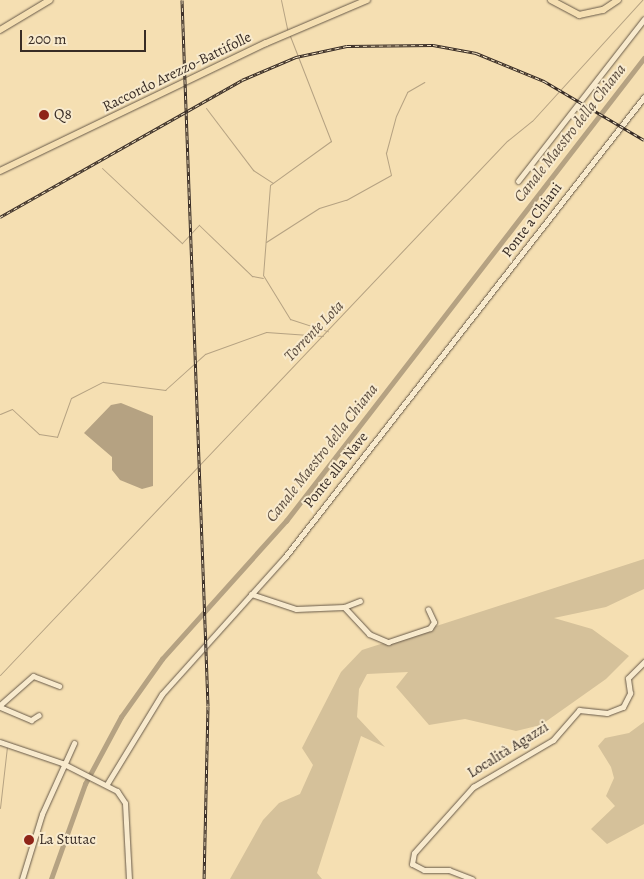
<!DOCTYPE html>
<html>
<head>
<meta charset="utf-8">
<style>
  body { margin:0 }
  #map { position:relative; width:644px; height:879px; overflow:hidden; background:#f5dfb2; font-family:Alegreya,serif }
  div>[style] { position:absolute }
  [style*='--x'] { left:calc(var(--x)*1px); top:calc(var(--y)*1px); width:calc(var(--w)*1px); rotate:calc(var(--a)*1deg) }
  .green>* { inset:0; background:#d5c19a }
  .water>* { inset:0; background:#b5a282 }
  .stream>* { height:1px; margin:-0.5px; padding:0 0.5px; transform-origin:0.5px; border-radius:0.5px; background:#b5a282 }
  .canal>* { height:4.5px; margin:-2.25px; padding:0 2.25px; transform-origin:2.25px; border-radius:2.25px; background:#b5a282 }
  .roads { filter:drop-shadow(0 0 1px #675948) drop-shadow(0 0 1px #675948) }
  .minor>* { height:5px; margin:-2.5px; padding:0 2.5px; transform-origin:2.5px; border-radius:2.5px; background:#f8eacd }
  .major>* { height:6px; margin:-3px; padding:0 3px; transform-origin:3px; border-radius:3px; background:#f5dfb2 }
  .rail>* { height:3px; margin-top:-1.5px; transform-origin:0; background:repeating-linear-gradient(90deg,#f8eacd 0 4px,#382c25 0 8px); box-sizing:border-box; border-block:1px solid #382c25 }
  .dots>* { width:14px; height:14px; translate:-50% -50%; box-sizing:border-box; border:2px solid #f8eacd; border-radius:50% }
  span { translate:-50% -50%; white-space:nowrap; text-align:center; line-height:1.15; -webkit-text-stroke:4px #f8eacd; paint-order:stroke }
  .street-label { font-size:15px; color:#382c25 }
  .poi-label { font-size:15px; color:#382c25 }
  .left { translate:0 -50%; text-align:left }
  .water-label { font-size:16px; color:#5e4f41; font-style:italic }
  .scale { position:absolute; left:20px; top:30px; width:126px; height:22px; box-sizing:border-box; border:2px solid #382c25; border-top:0; padding-left:6px; font-size:15px; line-height:18px; white-space:nowrap; color:#382c25; -webkit-text-stroke:4px #f8eacd; paint-order:stroke }
</style>
</head>
<body>
<div id="map">
  <div class="green">
    <i style="clip-path:polygon(644px 559px,644px 589px,606px 607px,554px 618px,592px 629px,629px 656px,606px 679px,541px 725px,516px 731px,465px 719px,429px 725px,396px 687px,408px 672px,367px 674px,359px 689px,357px 717px,385px 747px,361px 736px,317px 873px,322px 879px,230px 879px,263px 820px,279px 803px,300px 794px,313px 765px,302px 748px,341px 672px,362px 650px)"></i>
    <i style="clip-path:polygon(644px 722px,644px 824px,607px 844px,591px 829px,615px 806px,606px 796px,614px 778px,611px 767px,598px 746px,605px 738px,629px 733px)"></i>
  </div>
  <div class="water">
    <i style="clip-path:polygon(121px 403px,153px 416px,153px 486px,142px 489px,120px 480px,112px 470px,112px 457px,84px 433px,111px 405px)"></i>
  </div>
  <div class="stream">
    <i style="--x:281;--y:0;--w:30;--a:78"></i>
    <i style="--x:290;--y:36;--w:113;--a:68.7"></i>
    <i style="--x:331;--y:141;--w:75;--a:144.2"></i>
    <i style="--x:270;--y:185;--w:90;--a:94.4"></i>
    <i style="--x:263;--y:275;--w:52;--a:58.5"></i>
    <i style="--x:290;--y:319;--w:40;--a:18"></i>
    <i style="--x:206;--y:108;--w:78;--a:52.8"></i>
    <i style="--x:253;--y:170;--w:24;--a:33"></i>
    <i style="--x:102;--y:168;--w:110;--a:43.2"></i>
    <i style="--x:182;--y:243;--w:25;--a:-47"></i>
    <i style="--x:199;--y:225;--w:74;--a:43.9"></i>
    <i style="--x:252;--y:276;--w:11;--a:10"></i>
    <i style="--x:266;--y:242;--w:63;--a:-32.7"></i>
    <i style="--x:319;--y:208;--w:28;--a:-17"></i>
    <i style="--x:346;--y:200;--w:51;--a:-29.1"></i>
    <i style="--x:391;--y:175;--w:23;--a:-103"></i>
    <i style="--x:386;--y:153;--w:38;--a:-75"></i>
    <i style="--x:396;--y:116;--w:26;--a:-65"></i>
    <i style="--x:407;--y:92;--w:20;--a:-30"></i>
    <i style="--x:0;--y:414;--w:13;--a:-23"></i>
    <i style="--x:12;--y:409;--w:37;--a:43"></i>
    <i style="--x:39;--y:434;--w:18;--a:9"></i>
    <i style="--x:57;--y:437;--w:41;--a:-70.3"></i>
    <i style="--x:71;--y:398;--w:36;--a:-27"></i>
    <i style="--x:103;--y:382;--w:63;--a:7.4"></i>
    <i style="--x:165;--y:390;--w:54;--a:-42"></i>
    <i style="--x:205;--y:354;--w:65;--a:-19.8"></i>
    <i style="--x:266;--y:332;--w:57;--a:4"></i>
    <i style="--x:0;--y:675;--w:736;--a:-46.49"></i>
    <i style="--x:507;--y:141;--w:32;--a:-39"></i>
    <i style="--x:532;--y:121;--w:164;--a:-47.7"></i>
    <i style="--x:0;--y:808;--w:61;--a:-83.5"></i>
  </div>
  <div class="canal">
    <i style="--x:51;--y:879;--w:101;--a:-70.3"></i>
    <i style="--x:85;--y:784;--w:76;--a:-61.8"></i>
    <i style="--x:121;--y:717;--w:71;--a:-54.7"></i>
    <i style="--x:162;--y:659;--w:186;--a:-48.1"></i>
    <i style="--x:286;--y:521;--w:585;--a:-52.29"></i>
  </div>
  <div class="roads">
    <div class="minor">
      <i style="--x:518;--y:181;--w:205;--a:-52.1"></i>
      <i style="--x:251;--y:594;--w:47;--a:18.4"></i>
      <i style="--x:296;--y:609;--w:48;--a:-2.4"></i>
      <i style="--x:344;--y:607;--w:17;--a:-21"></i>
      <i style="--x:344;--y:607;--w:37;--a:47"></i>
      <i style="--x:369;--y:634;--w:21;--a:23"></i>
      <i style="--x:388;--y:642;--w:44;--a:-18.4"></i>
      <i style="--x:430;--y:628;--w:7;--a:-56"></i>
      <i style="--x:434;--y:622;--w:14;--a:-115"></i>
      <i style="--x:0;--y:705;--w:44;--a:-41.3"></i>
      <i style="--x:33;--y:676;--w:28;--a:21"></i>
      <i style="--x:0;--y:707;--w:34;--a:23"></i>
      <i style="--x:31;--y:720;--w:9;--a:-32"></i>
      <i style="--x:0;--y:742;--w:65;--a:18.7"></i>
      <i style="--x:62;--y:763;--w:62;--a:27"></i>
      <i style="--x:117;--y:791;--w:14;--a:56"></i>
      <i style="--x:125;--y:803;--w:76;--a:87"></i>
      <i style="--x:107;--y:784;--w:105;--a:-58.6"></i>
      <i style="--x:162;--y:694;--w:184;--a:-48.1"></i>
      <i style="--x:285;--y:557;--w:584;--a:-52.03"></i>
      <i style="--x:22;--y:879;--w:68;--a:-72.9"></i>
      <i style="--x:42;--y:814;--w:78;--a:-65.7"></i>
      <i style="--x:472;--y:879;--w:25;--a:-159"></i>
      <i style="--x:449;--y:870;--w:25;--a:180"></i>
      <i style="--x:424;--y:870;--w:13;--a:-153"></i>
      <i style="--x:412;--y:864;--w:11;--a:-80"></i>
      <i style="--x:414;--y:853;--w:89;--a:-48.2"></i>
      <i style="--x:473;--y:787;--w:93;--a:-30.4"></i>
      <i style="--x:553;--y:740;--w:40;--a:-49"></i>
      <i style="--x:579;--y:710;--w:28;--a:6"></i>
      <i style="--x:607;--y:713;--w:17;--a:-21"></i>
      <i style="--x:623;--y:707;--w:16;--a:-63"></i>
      <i style="--x:630;--y:693;--w:15;--a:-98"></i>
      <i style="--x:628;--y:678;--w:23;--a:-45"></i>
    </div>
    <div class="major">
      <i style="--x:551;--y:0;--w:32;--a:28"></i>
      <i style="--x:579;--y:15;--w:25;--a:-12"></i>
      <i style="--x:603;--y:10;--w:18;--a:-34"></i>
      <i style="--x:0;--y:30;--w:58;--a:-31"></i>
      <i style="--x:0;--y:171;--w:295;--a:-25.7"></i>
      <i style="--x:266;--y:43;--w:110;--a:-23.1"></i>
    </div>
  </div>
  <div class="rail">
    <i style="--x:182;--y:0;--w:706;--a:87.89"></i>
    <i style="--x:208;--y:706;--w:173;--a:91.3"></i>
    <i style="--x:0;--y:217;--w:278;--a:-29.5"></i>
    <i style="--x:242;--y:80;--w:59;--a:-23.1"></i>
    <i style="--x:296;--y:57;--w:52;--a:-12.2"></i>
    <i style="--x:347;--y:46;--w:86;--a:-0.7"></i>
    <i style="--x:433;--y:45;--w:44;--a:10.5"></i>
    <i style="--x:476;--y:53;--w:74;--a:22.4"></i>
    <i style="--x:544;--y:81;--w:116;--a:30.5"></i>
  </div>
  <div class="dots">
    <i style="left:44px;top:115px;background:#8f2418"></i>
    <i style="left:29px;top:840px;background:#8f2418"></i>
  </div>
  <div class="street-label">
    <span style="left:177px;top:72px;rotate:-26deg">Raccordo Arezzo-Battifolle</span>
    <span style="left:532px;top:220px;rotate:-53deg">Ponte a Chiani</span>
    <span style="left:336px;top:470px;rotate:-51deg">Ponte alla Nave</span>
    <span style="left:508px;top:750px;rotate:-32deg">Località Agazzi</span>
  </div>
  <div class="poi-label">
    <span class="left" style="left:54px;top:115px">Q8</span>
    <span class="left" style="left:39px;top:840px">La Stutac</span>
  </div>
  <div class="water-label">
    <span style="left:570px;top:133px;rotate:-52deg">Canale Maestro della Chiana</span>
    <span style="left:314px;top:331px;rotate:-46deg">Torrente Lota</span>
    <span style="left:322px;top:453px;rotate:-52deg">Canale Maestro della Chiana</span>
  </div>
  <div class="scale">200 m</div>
</div>
</body>
</html>
